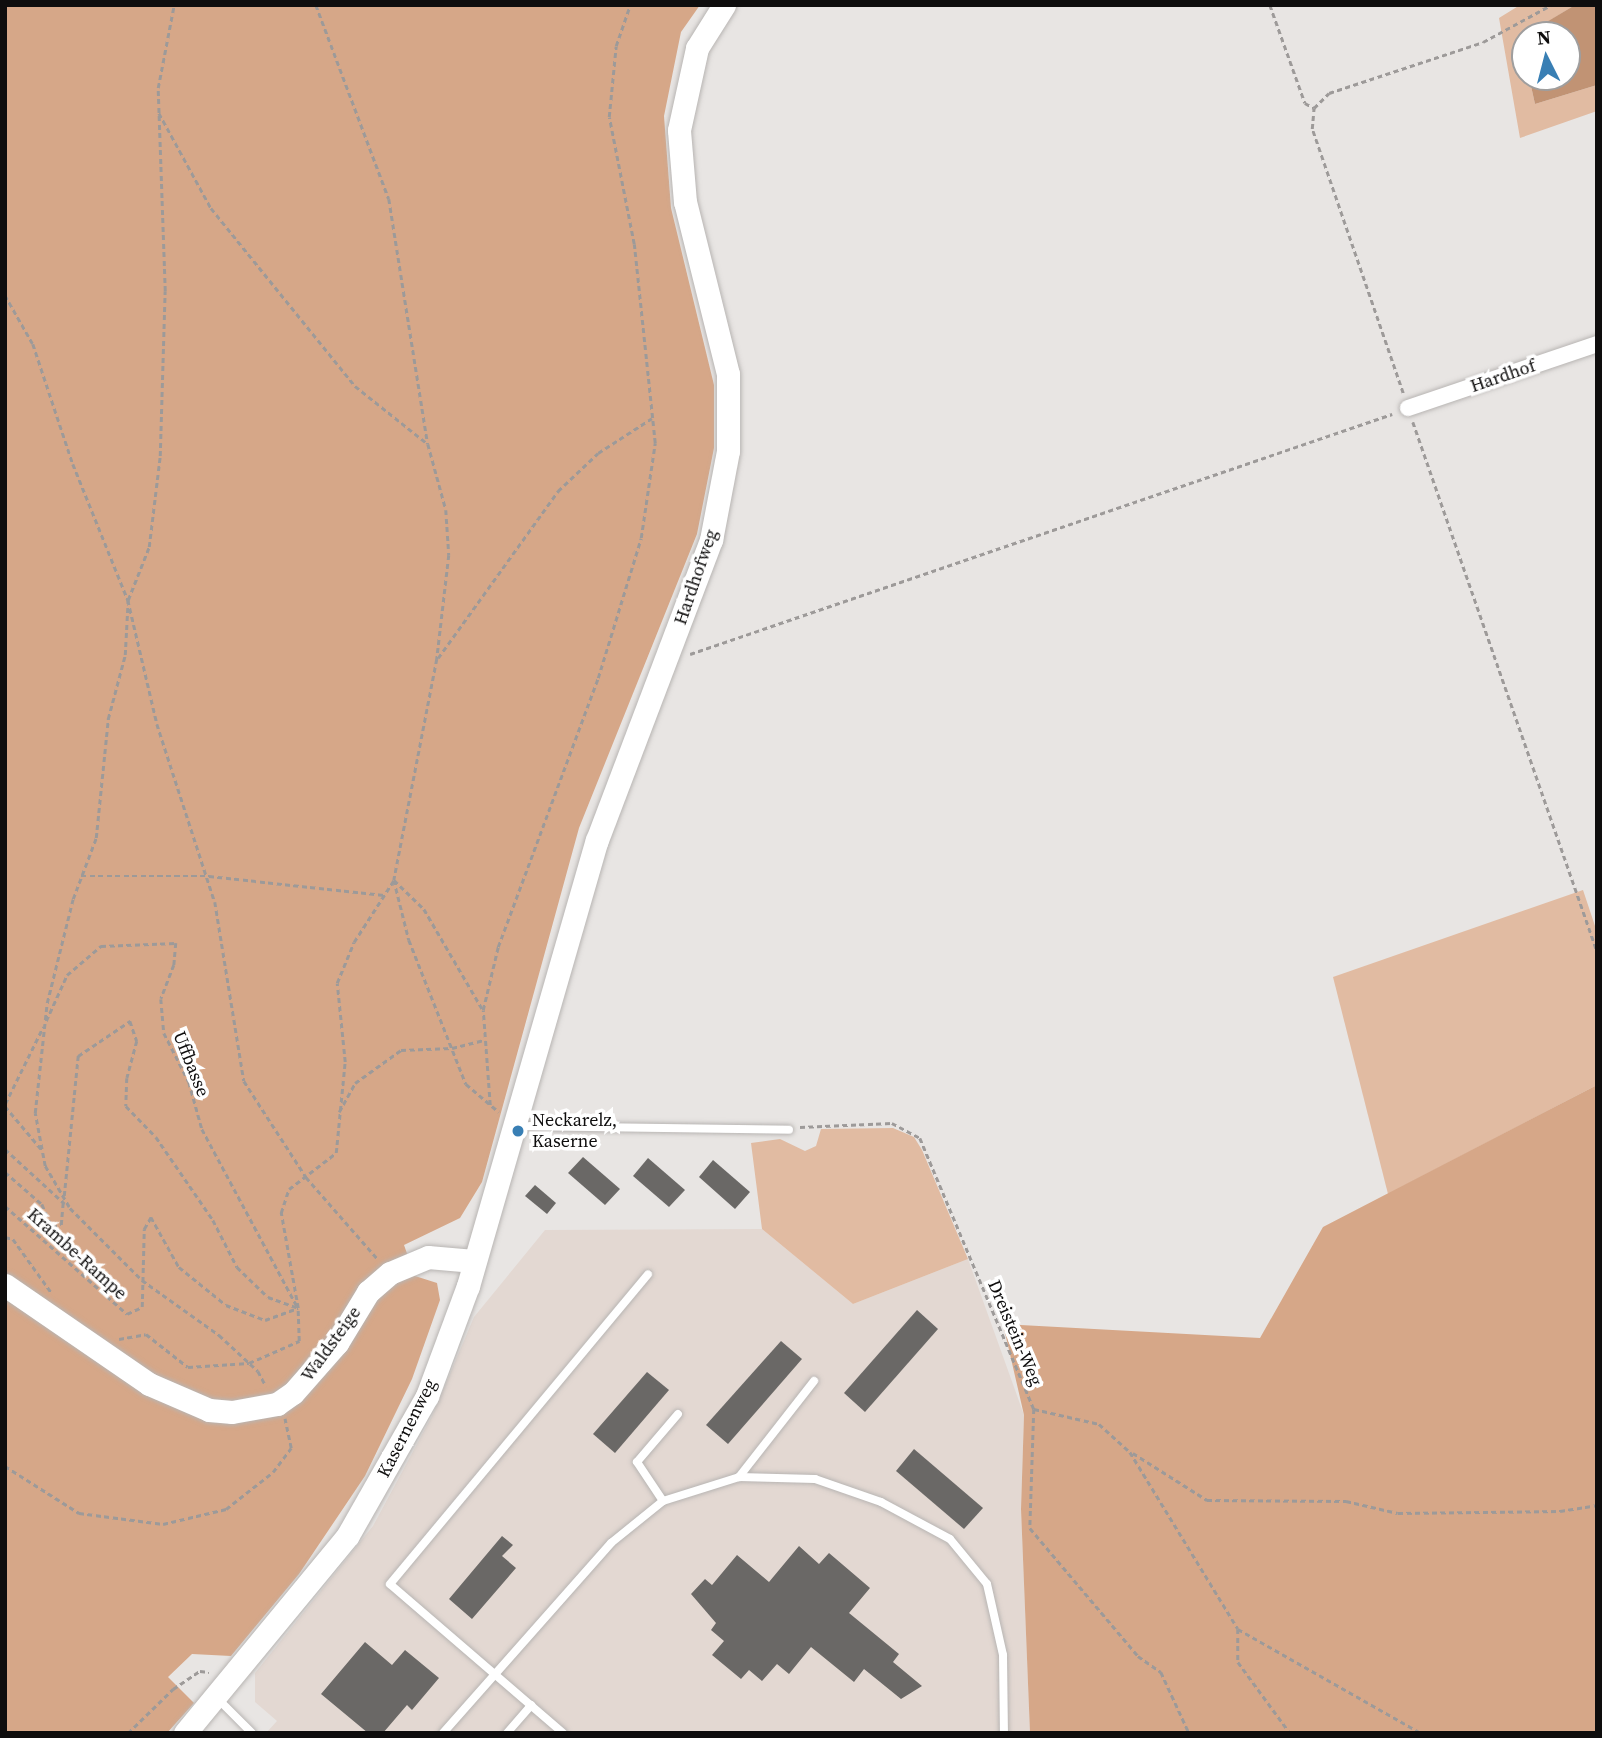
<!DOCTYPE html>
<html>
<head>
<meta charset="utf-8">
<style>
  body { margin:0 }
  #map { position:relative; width:1602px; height:1738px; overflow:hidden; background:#e8e5e3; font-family:"Source Serif 4",serif }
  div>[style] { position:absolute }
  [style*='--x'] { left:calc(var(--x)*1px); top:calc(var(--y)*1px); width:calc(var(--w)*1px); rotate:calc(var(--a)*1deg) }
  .built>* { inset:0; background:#e3d8d2 }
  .green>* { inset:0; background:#e1bba2 }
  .forest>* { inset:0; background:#d6a788 }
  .water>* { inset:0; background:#c19374 }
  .building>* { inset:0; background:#6a6866 }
  .path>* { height:2.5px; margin-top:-1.25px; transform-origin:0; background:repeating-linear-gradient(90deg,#9d9a99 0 5px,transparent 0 8.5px) }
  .roads { filter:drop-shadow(0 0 2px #b8b5b3) drop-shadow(0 0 2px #b8b5b3) }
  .lane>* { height:8px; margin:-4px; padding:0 4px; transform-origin:4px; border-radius:4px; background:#fff }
  .street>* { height:16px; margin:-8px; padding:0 8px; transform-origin:8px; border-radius:8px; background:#fff }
  .secondary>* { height:23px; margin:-11.5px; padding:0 11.5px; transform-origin:11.5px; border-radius:11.5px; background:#fff }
  .dots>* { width:19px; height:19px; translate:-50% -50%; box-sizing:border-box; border:4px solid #fff; border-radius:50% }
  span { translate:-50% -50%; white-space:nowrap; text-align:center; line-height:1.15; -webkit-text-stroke:7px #fff; paint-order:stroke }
  .street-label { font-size:18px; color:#0e0d0d }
  .poi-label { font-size:18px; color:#0e0d0d }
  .left { translate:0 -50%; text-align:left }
  .frame { position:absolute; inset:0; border:7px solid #0e0d0d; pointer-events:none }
  .north { position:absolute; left:1511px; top:21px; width:70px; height:70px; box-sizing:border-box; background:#fff; border:2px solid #9f9e9e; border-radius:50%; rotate:354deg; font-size:19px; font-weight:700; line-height:28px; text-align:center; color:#0e0d0d }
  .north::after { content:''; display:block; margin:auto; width:24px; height:32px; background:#397fb4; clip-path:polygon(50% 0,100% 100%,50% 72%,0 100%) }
</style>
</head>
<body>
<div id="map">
  <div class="built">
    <i style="clip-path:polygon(762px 1229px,853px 1304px,968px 1259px,1024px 1415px,1021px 1509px,1030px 1733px,266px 1733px,277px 1721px,255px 1702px,255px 1673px,373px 1526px,432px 1416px,474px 1317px,545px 1230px)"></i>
  </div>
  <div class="green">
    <i style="clip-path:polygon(1520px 5px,1575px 5px,1521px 38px,1525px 77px,1529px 77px,1535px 104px,1597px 85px,1597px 111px,1520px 138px,1499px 18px)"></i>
    <i style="clip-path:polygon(1583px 890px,1597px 932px,1597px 1085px,1388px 1194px,1333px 977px)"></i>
    <i style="clip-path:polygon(893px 1128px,914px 1137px,922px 1150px,968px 1259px,853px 1304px,762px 1229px,751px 1143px,780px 1139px,805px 1151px,816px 1146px,821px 1129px)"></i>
  </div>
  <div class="forest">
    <i style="clip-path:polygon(5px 5px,700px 5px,681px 32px,664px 116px,671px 208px,714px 385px,714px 448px,697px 534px,579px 828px,482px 1182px,460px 1218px,404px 1245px,415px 1276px,437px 1283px,440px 1300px,412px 1379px,365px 1476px,299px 1574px,231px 1656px,192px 1654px,168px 1677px,194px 1703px,167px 1733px,5px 1733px)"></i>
    <i style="clip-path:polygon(1597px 1085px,1597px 1733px,1030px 1733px,1021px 1509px,1024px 1415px,1003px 1324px,1260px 1338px,1323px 1227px)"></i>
  </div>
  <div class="water">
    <i style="clip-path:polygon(1575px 5px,1597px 5px,1597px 85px,1535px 104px,1529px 77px,1567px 77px,1567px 35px,1525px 35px)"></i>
  </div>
  <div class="building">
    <i style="clip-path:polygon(583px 1157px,620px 1189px,605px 1205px,568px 1173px)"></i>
    <i style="clip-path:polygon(648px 1158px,685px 1190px,669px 1207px,633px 1176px)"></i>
    <i style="clip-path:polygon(713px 1160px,750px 1192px,735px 1209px,699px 1177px)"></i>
    <i style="clip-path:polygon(535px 1185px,556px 1203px,547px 1214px,525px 1196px)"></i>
    <i style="clip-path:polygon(917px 1310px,938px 1329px,865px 1412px,844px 1393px)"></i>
    <i style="clip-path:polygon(781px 1341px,802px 1359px,728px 1444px,706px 1425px)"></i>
    <i style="clip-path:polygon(647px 1372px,669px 1390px,615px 1453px,593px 1434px)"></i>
    <i style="clip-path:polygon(914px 1449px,983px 1508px,964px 1529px,896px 1471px)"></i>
    <i style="clip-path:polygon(502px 1536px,513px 1545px,502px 1556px,516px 1568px,472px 1619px,449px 1599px)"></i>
    <i style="clip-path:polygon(799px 1546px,819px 1564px,829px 1553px,870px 1588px,849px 1613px,899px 1654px,893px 1662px,922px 1686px,901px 1699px,864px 1669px,854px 1682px,811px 1647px,789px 1674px,777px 1664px,762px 1681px,749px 1670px,741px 1679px,712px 1655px,724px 1641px,711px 1630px,716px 1623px,691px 1594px,705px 1579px,712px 1585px,737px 1555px,769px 1582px)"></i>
    <i style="clip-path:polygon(365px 1642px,392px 1665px,405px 1650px,439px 1678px,412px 1710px,407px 1705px,383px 1733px,368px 1733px,321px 1694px)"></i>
  </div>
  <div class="path">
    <i style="--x:316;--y:5;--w:207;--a:69.4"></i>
    <i style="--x:389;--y:199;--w:248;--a:81"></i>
    <i style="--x:428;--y:444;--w:68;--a:74.7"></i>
    <i style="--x:446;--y:510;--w:45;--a:86.2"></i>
    <i style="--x:449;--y:555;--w:105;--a:96.6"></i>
    <i style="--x:437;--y:659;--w:225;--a:101"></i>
    <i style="--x:394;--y:880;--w:62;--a:76"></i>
    <i style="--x:409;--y:940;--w:155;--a:68.4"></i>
    <i style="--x:466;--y:1084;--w:43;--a:40.3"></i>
    <i style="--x:1270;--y:5;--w:104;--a:70.3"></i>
    <i style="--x:1305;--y:103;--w:10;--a:29"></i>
    <i style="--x:159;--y:113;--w:108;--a:61.3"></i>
    <i style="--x:211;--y:208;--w:229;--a:51"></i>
    <i style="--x:355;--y:386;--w:93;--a:38.5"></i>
    <i style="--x:5;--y:295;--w:56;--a:60.3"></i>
    <i style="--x:33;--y:344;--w:126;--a:71.6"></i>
    <i style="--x:73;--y:464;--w:147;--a:68"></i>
    <i style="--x:128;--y:600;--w:127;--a:76.8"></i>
    <i style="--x:157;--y:724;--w:187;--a:72"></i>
    <i style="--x:215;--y:902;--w:181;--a:80.8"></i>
    <i style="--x:244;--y:1081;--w:114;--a:57.1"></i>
    <i style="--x:306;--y:1177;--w:108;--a:48.8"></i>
    <i style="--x:1403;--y:393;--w:279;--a:-109"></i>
    <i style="--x:1312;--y:129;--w:21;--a:-85"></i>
    <i style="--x:1314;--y:108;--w:21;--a:-45"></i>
    <i style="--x:1329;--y:93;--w:162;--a:-18.3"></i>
    <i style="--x:1483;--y:42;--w:77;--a:-28.6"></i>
    <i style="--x:1413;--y:422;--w:560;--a:70.82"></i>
    <i style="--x:690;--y:654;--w:742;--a:-18.87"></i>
    <i style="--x:438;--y:658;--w:206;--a:-54.3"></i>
    <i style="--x:558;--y:491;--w:55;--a:-43.5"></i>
    <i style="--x:598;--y:453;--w:64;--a:-32.9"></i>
    <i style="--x:81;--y:876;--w:128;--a:0"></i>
    <i style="--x:209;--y:876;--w:176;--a:6.2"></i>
    <i style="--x:46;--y:1021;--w:51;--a:-65.5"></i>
    <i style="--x:67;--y:975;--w:45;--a:-40.5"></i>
    <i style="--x:101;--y:946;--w:75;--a:-2.3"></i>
    <i style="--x:176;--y:943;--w:22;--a:95"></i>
    <i style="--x:174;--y:965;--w:36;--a:111"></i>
    <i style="--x:161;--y:999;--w:34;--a:85"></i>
    <i style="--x:164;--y:1033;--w:55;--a:63"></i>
    <i style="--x:189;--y:1082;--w:49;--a:74.5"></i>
    <i style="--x:202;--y:1129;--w:201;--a:61.8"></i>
    <i style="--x:5;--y:1104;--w:86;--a:-63.7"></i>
    <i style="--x:490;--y:1105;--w:95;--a:-94.2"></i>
    <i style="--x:483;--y:1010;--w:65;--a:-76.6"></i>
    <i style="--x:498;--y:947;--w:287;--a:-69.6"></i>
    <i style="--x:598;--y:678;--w:146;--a:-72.9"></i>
    <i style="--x:641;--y:538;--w:96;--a:-81.6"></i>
    <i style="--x:655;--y:443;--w:200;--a:-96"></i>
    <i style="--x:634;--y:244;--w:129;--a:-101.1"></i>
    <i style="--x:609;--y:117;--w:71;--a:-84.4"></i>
    <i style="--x:616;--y:46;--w:43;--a:-71.1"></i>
    <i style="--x:5;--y:1106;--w:57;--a:49.9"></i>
    <i style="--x:339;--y:1112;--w:33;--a:-61"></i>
    <i style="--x:355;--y:1083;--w:57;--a:-35.7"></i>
    <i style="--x:401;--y:1050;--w:51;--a:-2.2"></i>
    <i style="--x:452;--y:1048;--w:34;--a:-14"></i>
    <i style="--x:800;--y:1127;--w:92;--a:-2.5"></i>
    <i style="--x:892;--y:1123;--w:32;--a:28"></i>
    <i style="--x:920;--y:1138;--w:294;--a:67.2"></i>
    <i style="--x:1034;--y:1409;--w:67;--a:13"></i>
    <i style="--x:1099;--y:1424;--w:42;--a:42.1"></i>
    <i style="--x:1130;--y:1452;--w:207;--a:58.6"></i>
    <i style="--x:1238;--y:1629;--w:210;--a:29.6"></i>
    <i style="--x:5;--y:1149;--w:81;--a:42.5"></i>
    <i style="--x:5;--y:1172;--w:49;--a:40.9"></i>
    <i style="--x:42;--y:1204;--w:25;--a:67"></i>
    <i style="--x:52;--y:1227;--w:9;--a:-13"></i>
    <i style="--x:61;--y:1225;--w:22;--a:-85"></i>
    <i style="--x:64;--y:1196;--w:141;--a:-84.3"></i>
    <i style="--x:78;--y:1056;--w:63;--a:-33.9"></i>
    <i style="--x:130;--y:1021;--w:21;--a:71"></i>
    <i style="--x:137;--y:1041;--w:38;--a:105"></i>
    <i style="--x:127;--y:1078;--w:28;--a:92"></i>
    <i style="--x:126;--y:1106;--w:43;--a:45.9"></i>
    <i style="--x:156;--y:1137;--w:101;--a:55.5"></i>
    <i style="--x:213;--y:1220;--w:53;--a:62.9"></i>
    <i style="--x:237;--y:1267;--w:43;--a:44.1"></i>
    <i style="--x:268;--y:1297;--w:32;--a:20"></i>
    <i style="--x:5;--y:1206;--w:163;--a:41.5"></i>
    <i style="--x:127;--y:1314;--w:17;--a:-25"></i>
    <i style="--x:142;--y:1307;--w:78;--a:-88.5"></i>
    <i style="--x:144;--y:1229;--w:14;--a:-60"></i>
    <i style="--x:151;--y:1217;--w:57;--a:60.8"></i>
    <i style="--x:179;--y:1267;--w:60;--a:39"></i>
    <i style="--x:226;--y:1305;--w:42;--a:21"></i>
    <i style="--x:265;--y:1320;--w:35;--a:-20"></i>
    <i style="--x:69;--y:1207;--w:48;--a:-120.3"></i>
    <i style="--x:45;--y:1166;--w:54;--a:-100.7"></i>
    <i style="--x:35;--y:1113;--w:111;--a:-83.8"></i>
    <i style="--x:47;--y:1003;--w:107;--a:-76"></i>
    <i style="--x:73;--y:899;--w:65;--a:-69.3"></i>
    <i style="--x:96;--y:838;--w:120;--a:-84.2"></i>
    <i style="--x:108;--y:719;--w:66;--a:-75.1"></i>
    <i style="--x:125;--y:655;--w:55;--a:-86.9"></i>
    <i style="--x:128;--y:600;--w:57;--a:-68.4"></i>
    <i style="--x:149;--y:547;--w:92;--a:-83.1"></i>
    <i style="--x:160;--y:456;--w:165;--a:-88.3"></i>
    <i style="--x:165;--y:291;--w:203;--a:-92"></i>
    <i style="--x:158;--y:88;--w:85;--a:-79.1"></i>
    <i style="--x:70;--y:1208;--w:102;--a:45"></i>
    <i style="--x:142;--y:1280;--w:95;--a:35.5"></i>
    <i style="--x:219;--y:1335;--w:53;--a:42.7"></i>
    <i style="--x:258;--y:1371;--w:17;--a:62"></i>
    <i style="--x:5;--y:1237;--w:8;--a:14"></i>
    <i style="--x:13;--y:1239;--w:65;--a:54.4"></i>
    <i style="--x:119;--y:1339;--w:27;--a:-10"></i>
    <i style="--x:146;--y:1334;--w:53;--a:38.2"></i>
    <i style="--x:188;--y:1367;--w:61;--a:-3.8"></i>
    <i style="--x:249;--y:1363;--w:55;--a:-23.7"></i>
    <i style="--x:299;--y:1341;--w:33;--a:-92"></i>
    <i style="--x:298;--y:1308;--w:97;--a:-100.1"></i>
    <i style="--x:281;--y:1213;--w:25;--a:-72"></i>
    <i style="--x:289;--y:1189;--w:59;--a:-37.5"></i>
    <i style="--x:336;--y:1153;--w:91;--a:-84.4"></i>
    <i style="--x:345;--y:1062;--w:79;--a:-95.8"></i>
    <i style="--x:337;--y:983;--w:44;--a:-67.5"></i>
    <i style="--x:354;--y:942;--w:74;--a:-57.2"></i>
    <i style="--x:394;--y:880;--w:42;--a:44"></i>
    <i style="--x:424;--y:909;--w:117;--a:59.7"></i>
    <i style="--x:1034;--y:1409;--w:119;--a:91.9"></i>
    <i style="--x:1030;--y:1528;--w:167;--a:49.8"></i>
    <i style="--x:1138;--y:1656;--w:28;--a:35"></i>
    <i style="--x:1161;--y:1672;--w:67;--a:65.3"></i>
    <i style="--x:1133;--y:1453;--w:88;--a:32.4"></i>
    <i style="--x:1207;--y:1500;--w:139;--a:0.4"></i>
    <i style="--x:1346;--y:1501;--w:53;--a:13"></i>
    <i style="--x:1398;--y:1513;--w:162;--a:-0.7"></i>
    <i style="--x:1560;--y:1511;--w:37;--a:-9"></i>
    <i style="--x:5;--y:1466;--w:88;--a:32.4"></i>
    <i style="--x:79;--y:1513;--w:85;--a:7.5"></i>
    <i style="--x:163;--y:1524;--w:65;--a:-13.4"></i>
    <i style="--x:226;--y:1509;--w:60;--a:-38.2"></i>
    <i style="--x:273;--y:1472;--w:30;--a:-53"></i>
    <i style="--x:291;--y:1448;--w:30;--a:-102"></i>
    <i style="--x:1238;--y:1629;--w:33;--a:90"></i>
    <i style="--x:1238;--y:1662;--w:88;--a:53.8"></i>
    <i style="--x:128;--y:1733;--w:63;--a:-44.4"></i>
    <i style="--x:173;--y:1689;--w:32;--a:-34"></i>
    <i style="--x:200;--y:1671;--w:9;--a:6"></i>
  </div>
  <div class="roads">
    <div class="lane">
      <i style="--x:519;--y:1126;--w:270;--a:0.8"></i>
      <i style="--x:739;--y:1477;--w:122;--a:-52"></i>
      <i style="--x:663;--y:1501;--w:47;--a:-123.7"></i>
      <i style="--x:637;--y:1462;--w:63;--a:-49.5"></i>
      <i style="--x:216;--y:1697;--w:51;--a:45"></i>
      <i style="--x:443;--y:1733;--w:254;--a:-48.5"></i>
      <i style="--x:611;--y:1543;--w:67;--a:-38.9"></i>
      <i style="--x:663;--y:1501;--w:80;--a:-17.5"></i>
      <i style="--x:739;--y:1477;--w:76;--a:1.5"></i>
      <i style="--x:815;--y:1479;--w:70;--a:19.2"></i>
      <i style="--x:881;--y:1502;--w:78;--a:28.2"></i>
      <i style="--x:950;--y:1539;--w:58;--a:50.6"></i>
      <i style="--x:987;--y:1584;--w:73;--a:77.3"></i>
      <i style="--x:1003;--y:1655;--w:78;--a:89.3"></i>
      <i style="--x:507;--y:1733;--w:37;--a:-49"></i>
      <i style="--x:563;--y:1733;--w:228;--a:-139.3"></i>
      <i style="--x:390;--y:1584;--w:403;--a:-50.2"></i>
    </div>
    <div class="street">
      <i style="--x:1408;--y:408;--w:200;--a:-18.7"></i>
    </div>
    <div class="secondary">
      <i style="--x:5;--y:1285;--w:175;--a:34.5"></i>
      <i style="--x:149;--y:1384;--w:65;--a:23.4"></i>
      <i style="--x:209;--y:1410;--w:23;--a:5"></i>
      <i style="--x:232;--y:1412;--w:46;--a:-10.1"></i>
      <i style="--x:277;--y:1404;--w:19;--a:-35"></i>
      <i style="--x:293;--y:1393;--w:67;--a:-48.7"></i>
      <i style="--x:337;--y:1343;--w:60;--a:-58.7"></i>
      <i style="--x:368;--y:1292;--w:29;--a:-41"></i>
      <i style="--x:390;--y:1273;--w:41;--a:-22.8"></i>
      <i style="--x:428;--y:1257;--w:46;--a:5"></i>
      <i style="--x:185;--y:1733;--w:256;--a:-50.5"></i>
      <i style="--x:348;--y:1535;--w:160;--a:-60.4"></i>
      <i style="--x:427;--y:1396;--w:117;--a:-69.6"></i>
      <i style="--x:468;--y:1286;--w:464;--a:-73.9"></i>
      <i style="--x:597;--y:840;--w:321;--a:-69.2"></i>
      <i style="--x:711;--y:540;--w:91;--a:-79.2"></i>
      <i style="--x:728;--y:451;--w:77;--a:-90"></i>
      <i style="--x:728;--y:374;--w:177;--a:-104"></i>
      <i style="--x:685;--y:202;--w:72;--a:-94.8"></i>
      <i style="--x:679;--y:130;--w:84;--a:-77.6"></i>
      <i style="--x:697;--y:48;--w:51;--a:-57.9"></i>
    </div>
  </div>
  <div class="dots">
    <i style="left:518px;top:1131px;background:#397fb4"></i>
  </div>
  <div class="street-label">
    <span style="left:1503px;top:376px;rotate:-19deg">Hardhof</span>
    <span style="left:696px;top:577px;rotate:-71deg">Hardhofweg</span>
    <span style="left:191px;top:1064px;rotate:68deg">Uffbasse</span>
    <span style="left:77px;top:1254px;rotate:42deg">Krambe-Rampe</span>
    <span style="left:1015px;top:1333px;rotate:67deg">Dreistein-Weg</span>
    <span style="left:331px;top:1344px;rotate:-54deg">Waldsteige</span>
    <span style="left:407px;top:1428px;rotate:-63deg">Kasernenweg</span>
  </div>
  <div class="poi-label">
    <span class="left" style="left:532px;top:1131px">Neckarelz,<br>Kaserne</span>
  </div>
  <div class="frame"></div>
  <div class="north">N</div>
</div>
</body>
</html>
